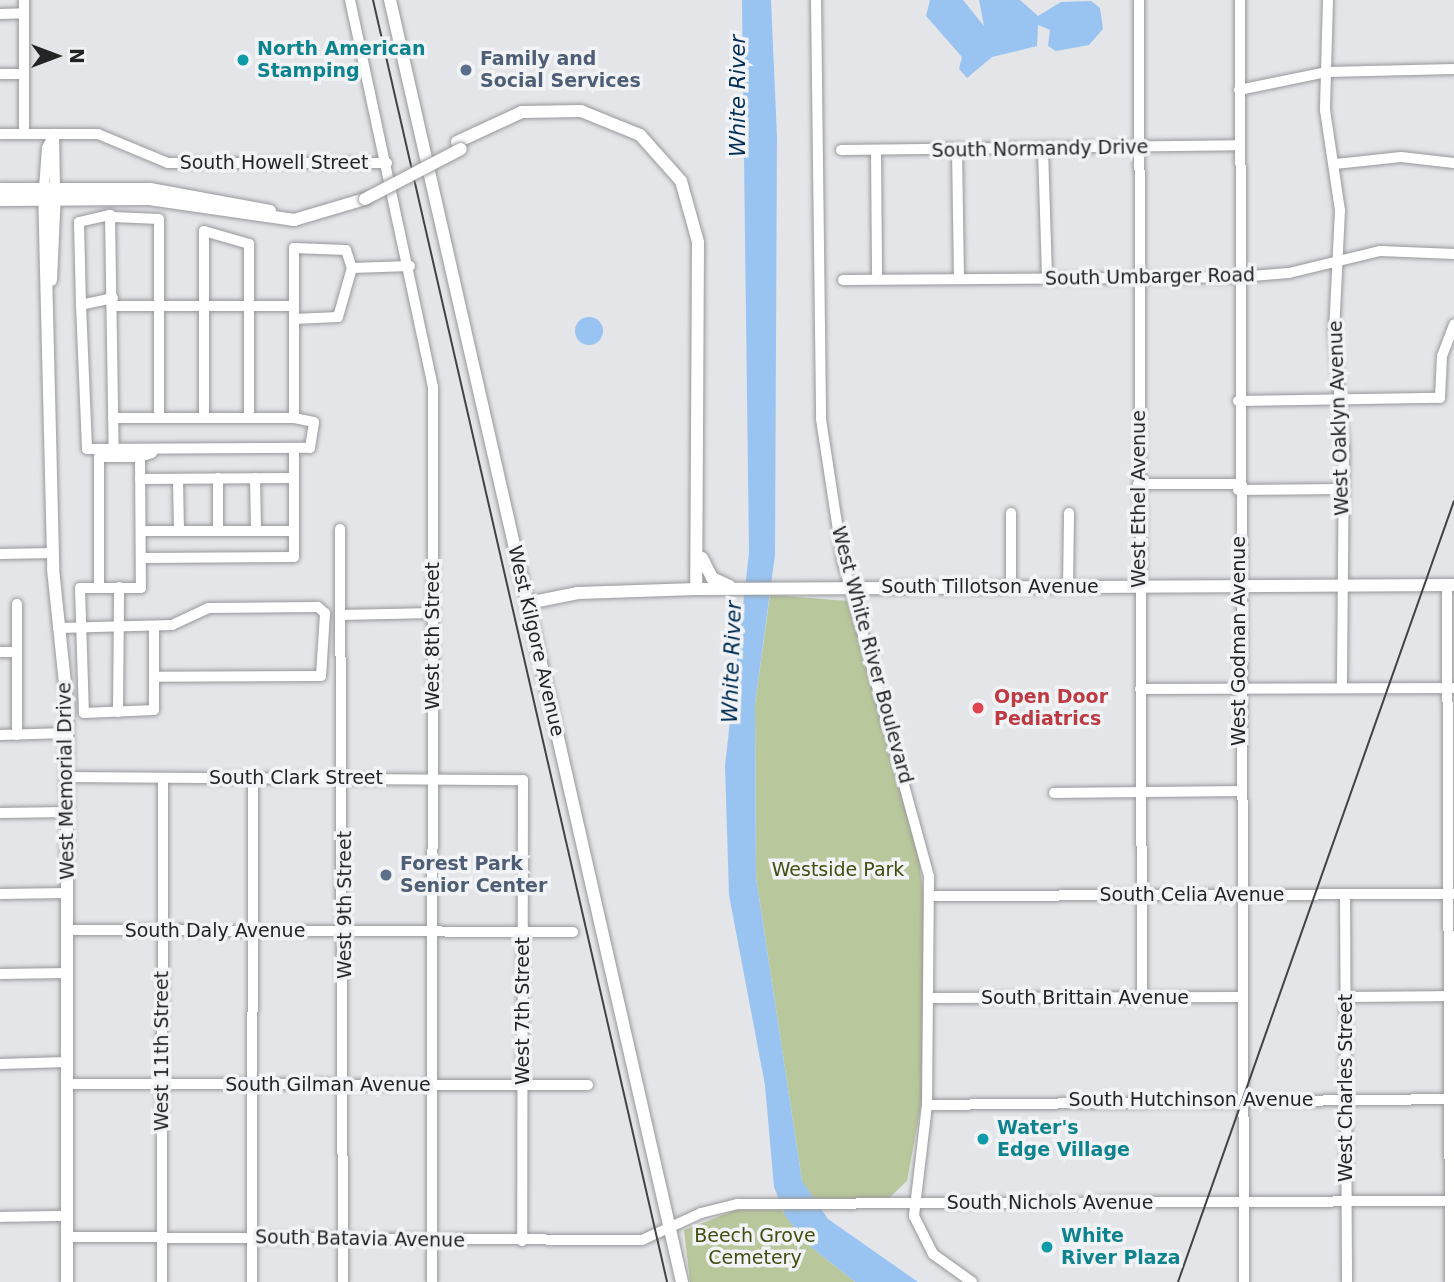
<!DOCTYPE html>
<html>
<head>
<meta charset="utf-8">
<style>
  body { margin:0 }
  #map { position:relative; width:1454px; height:1282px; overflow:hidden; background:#e4e5e8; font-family:"DejaVu Sans",sans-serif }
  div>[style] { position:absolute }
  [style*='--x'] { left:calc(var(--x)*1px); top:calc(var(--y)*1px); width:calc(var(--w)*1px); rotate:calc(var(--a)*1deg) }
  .green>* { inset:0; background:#b9c79c }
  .water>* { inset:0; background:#99c4f2 }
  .round { border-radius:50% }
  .roads { filter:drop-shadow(0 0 2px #97989b) drop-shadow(0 0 2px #97989b) }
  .minor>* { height:10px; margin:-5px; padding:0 5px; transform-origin:5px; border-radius:5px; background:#fff }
  .major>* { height:12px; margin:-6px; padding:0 6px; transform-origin:6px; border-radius:6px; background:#fff }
  .rail>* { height:2px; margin:-1px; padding:0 1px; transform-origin:1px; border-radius:1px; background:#424344 }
  .bridges { filter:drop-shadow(0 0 2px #97989b) drop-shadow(0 0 2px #97989b) }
  .major-bridge>* { height:12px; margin:-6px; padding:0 6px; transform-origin:6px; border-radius:6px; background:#fff }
  .dots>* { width:19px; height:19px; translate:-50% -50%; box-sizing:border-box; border:4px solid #f1f3f6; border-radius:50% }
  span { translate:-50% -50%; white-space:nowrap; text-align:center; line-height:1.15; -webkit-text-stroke:7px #f1f3f6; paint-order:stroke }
  .culture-label { font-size:19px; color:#0d838f; font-weight:700 }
  .left { translate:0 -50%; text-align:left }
  .service-label { font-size:19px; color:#4e5e75; font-weight:700 }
  .street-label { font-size:19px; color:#242425 }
  .health-label { font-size:19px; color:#be3a42; font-weight:700 }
  .park-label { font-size:19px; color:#404f10 }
  .water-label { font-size:21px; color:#002d55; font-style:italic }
  .north { position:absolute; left:21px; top:21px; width:70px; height:70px; -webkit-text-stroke:5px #f1f3f6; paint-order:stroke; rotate:90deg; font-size:19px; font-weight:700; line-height:28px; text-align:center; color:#242425 }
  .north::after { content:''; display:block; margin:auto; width:24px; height:32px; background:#242425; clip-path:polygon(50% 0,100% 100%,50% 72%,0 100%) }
</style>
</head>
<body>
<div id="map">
  <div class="green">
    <i style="clip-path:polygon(770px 595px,848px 601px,918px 853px,925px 907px,922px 1100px,907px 1181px,888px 1199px,810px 1199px,802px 1181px,756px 877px,755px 704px)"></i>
    <i style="clip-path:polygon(736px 1210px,782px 1210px,805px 1242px,855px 1282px,690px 1282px,684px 1230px)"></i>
  </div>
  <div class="water">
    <i style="clip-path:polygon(742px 0,771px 0,777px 137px,775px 555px,755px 704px,756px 877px,802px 1181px,828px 1219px,918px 1282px,855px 1282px,805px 1242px,785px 1215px,774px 1187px,765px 1085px,729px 895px,725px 766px,749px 553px)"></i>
    <i style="clip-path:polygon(930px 0,963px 0,984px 26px,979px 0,1020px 0,1038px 16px,1061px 2px,1091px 1px,1100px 8px,1103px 29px,1089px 45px,1056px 51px,1048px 46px,1050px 30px,1038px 25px,1037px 46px,992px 57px,967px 78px,959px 69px,962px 57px,926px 16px)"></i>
    <i class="round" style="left:575px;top:317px;width:28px;height:28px"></i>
  </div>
  <div class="roads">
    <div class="minor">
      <i style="--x:350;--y:0;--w:396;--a:77.9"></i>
      <i style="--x:433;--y:387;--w:895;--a:90.06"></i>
      <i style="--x:816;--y:0;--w:419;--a:89.3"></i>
      <i style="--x:821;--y:419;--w:145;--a:81.3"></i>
      <i style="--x:843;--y:562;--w:326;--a:74.7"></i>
      <i style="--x:929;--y:876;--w:229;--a:90.5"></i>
      <i style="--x:927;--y:1105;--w:112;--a:96.7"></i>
      <i style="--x:914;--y:1216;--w:42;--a:63.4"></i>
      <i style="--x:933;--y:1254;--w:48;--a:35.7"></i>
      <i style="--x:1139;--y:0;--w:998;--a:89.83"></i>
      <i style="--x:1240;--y:0;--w:1282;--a:89.82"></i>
      <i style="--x:1328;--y:0;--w:110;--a:91.6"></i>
      <i style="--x:1325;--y:110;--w:101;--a:81.5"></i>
      <i style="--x:1340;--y:210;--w:121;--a:92.8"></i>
      <i style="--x:1334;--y:331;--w:119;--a:85.2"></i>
      <i style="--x:1344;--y:450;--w:238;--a:90.5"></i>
      <i style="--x:0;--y:14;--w:24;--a:-2"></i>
      <i style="--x:0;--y:74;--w:24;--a:0"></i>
      <i style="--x:1239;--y:90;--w:90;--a:-11.6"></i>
      <i style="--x:1327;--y:72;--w:127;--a:-1.4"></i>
      <i style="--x:0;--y:134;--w:98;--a:0"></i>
      <i style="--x:98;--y:134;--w:76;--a:22.5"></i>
      <i style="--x:168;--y:163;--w:219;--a:0"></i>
      <i style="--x:24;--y:134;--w:134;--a:-90"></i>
      <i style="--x:54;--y:134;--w:54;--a:88.9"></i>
      <i style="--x:1043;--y:149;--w:129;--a:88.2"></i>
      <i style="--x:841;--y:150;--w:398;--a:-0.7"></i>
      <i style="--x:957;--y:150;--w:129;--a:89.1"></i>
      <i style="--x:876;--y:152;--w:127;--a:89.5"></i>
      <i style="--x:1335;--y:164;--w:66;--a:-6.1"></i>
      <i style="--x:1401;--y:157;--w:53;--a:6.5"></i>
      <i style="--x:44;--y:188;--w:40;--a:-85.7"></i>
      <i style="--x:47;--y:148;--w:16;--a:-63"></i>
      <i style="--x:113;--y:217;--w:46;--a:2.5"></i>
      <i style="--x:159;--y:219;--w:199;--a:90"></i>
      <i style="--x:352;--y:268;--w:58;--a:-2"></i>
      <i style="--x:843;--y:280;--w:396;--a:-0.4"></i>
      <i style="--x:1239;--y:277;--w:50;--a:-4.6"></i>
      <i style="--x:1289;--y:273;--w:94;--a:-13.6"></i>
      <i style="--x:1380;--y:251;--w:74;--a:2.3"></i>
      <i style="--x:113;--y:298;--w:33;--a:168"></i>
      <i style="--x:81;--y:305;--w:144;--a:87.6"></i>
      <i style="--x:87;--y:449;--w:223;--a:-0.3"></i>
      <i style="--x:310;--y:448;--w:26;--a:-81"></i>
      <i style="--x:314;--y:422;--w:20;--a:-169"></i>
      <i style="--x:294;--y:418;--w:170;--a:-90"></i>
      <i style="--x:294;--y:248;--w:52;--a:2.2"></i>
      <i style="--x:346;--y:250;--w:19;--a:72"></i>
      <i style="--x:81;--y:305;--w:83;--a:-91.4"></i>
      <i style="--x:79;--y:222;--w:32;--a:-13"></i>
      <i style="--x:110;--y:215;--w:242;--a:89.1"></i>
      <i style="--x:113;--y:306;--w:181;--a:0"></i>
      <i style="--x:294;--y:319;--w:44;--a:-2.6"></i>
      <i style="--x:338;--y:317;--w:51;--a:-74.1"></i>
      <i style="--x:1238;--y:401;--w:202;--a:-0.9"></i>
      <i style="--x:1440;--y:398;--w:42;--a:-87.3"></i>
      <i style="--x:1442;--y:356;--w:34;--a:-69"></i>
      <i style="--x:113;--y:418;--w:181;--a:0"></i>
      <i style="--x:204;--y:418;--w:187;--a:-90"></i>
      <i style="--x:204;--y:231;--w:47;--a:16.1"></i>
      <i style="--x:249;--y:244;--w:173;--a:90"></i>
      <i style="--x:152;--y:453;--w:13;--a:162"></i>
      <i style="--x:140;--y:457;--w:131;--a:89.6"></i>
      <i style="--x:141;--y:588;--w:61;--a:180"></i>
      <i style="--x:80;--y:588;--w:125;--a:88.2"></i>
      <i style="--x:84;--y:713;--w:70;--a:-2.5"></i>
      <i style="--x:154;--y:710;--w:84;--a:-90"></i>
      <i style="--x:218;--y:478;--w:52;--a:90"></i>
      <i style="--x:255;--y:478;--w:52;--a:88.9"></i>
      <i style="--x:140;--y:479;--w:153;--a:-0.4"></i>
      <i style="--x:178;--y:479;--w:52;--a:88.9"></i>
      <i style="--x:1138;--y:484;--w:100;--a:0"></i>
      <i style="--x:1238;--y:490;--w:105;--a:-0.5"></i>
      <i style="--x:340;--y:529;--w:753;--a:89.77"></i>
      <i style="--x:141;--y:531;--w:153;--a:0"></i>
      <i style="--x:0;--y:554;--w:53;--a:-1.1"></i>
      <i style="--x:141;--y:558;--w:153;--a:-0.4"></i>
      <i style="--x:294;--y:557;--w:108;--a:-90"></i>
      <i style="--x:1447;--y:585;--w:697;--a:89.75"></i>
      <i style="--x:99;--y:587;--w:130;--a:-90"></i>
      <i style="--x:99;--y:457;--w:41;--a:0"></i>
      <i style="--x:1011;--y:587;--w:74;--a:-90"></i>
      <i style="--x:1068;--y:587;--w:74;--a:-89.2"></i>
      <i style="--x:17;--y:604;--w:131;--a:90"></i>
      <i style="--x:341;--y:615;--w:92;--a:-1.2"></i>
      <i style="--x:58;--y:628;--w:114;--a:-1.5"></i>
      <i style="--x:172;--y:625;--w:40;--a:-25"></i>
      <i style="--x:208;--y:608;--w:110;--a:-0.5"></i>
      <i style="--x:318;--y:607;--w:9;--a:41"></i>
      <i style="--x:325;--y:613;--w:63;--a:93.6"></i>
      <i style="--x:321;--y:676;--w:167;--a:179.7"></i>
      <i style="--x:0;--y:652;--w:17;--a:0"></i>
      <i style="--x:1140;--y:689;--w:314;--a:-0.2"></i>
      <i style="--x:118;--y:712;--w:125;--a:-89.5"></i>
      <i style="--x:0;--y:735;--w:67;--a:-1.7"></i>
      <i style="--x:67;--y:777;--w:456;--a:0.4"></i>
      <i style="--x:523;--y:780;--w:461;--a:90.1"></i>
      <i style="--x:1054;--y:793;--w:185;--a:-0.6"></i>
      <i style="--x:0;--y:813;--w:68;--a:-0.8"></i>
      <i style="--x:0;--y:894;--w:68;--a:-0.8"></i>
      <i style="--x:1345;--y:894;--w:388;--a:89.7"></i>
      <i style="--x:930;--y:896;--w:523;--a:-0.22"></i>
      <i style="--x:68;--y:930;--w:505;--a:0.23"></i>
      <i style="--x:0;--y:974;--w:68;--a:-0.8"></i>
      <i style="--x:1346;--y:997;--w:107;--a:-0.5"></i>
      <i style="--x:929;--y:998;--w:313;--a:-0.2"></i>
      <i style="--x:0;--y:1064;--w:67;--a:-1.7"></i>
      <i style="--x:67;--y:1084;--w:521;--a:0.11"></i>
      <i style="--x:927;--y:1105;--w:526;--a:-0.65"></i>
      <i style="--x:0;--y:1217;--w:67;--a:-0.9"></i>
      <i style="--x:67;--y:1237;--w:575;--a:0.3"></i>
      <i style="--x:642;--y:1240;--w:65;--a:-24.6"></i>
      <i style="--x:701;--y:1213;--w:38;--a:-14"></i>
      <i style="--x:738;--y:1204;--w:716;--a:-0.24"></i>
      <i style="--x:162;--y:1282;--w:504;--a:-89.89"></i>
      <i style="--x:252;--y:1282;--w:504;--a:-89.89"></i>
    </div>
    <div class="major">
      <i style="--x:390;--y:0;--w:1315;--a:77.17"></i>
      <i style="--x:457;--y:142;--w:72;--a:-24.8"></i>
      <i style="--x:522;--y:112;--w:59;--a:-1"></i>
      <i style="--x:581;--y:111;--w:64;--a:22.1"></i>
      <i style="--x:640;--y:135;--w:62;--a:48.3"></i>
      <i style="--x:681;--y:181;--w:63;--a:74.4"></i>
      <i style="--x:698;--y:242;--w:347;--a:90.3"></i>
      <i style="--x:44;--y:188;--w:381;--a:88.6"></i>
      <i style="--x:53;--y:569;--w:134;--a:84"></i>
      <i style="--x:67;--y:702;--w:580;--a:90"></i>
      <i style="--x:0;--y:189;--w:150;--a:0"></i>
      <i style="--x:150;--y:189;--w:122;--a:10.4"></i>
      <i style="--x:0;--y:200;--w:149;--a:-0.4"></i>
      <i style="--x:149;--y:199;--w:147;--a:8.2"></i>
      <i style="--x:294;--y:220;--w:74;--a:-16.5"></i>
      <i style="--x:51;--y:280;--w:88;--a:-87.4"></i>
      <i style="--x:702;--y:558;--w:22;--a:63"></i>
      <i style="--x:712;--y:578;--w:19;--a:25"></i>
      <i style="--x:528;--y:603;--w:51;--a:-11.3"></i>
      <i style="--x:578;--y:593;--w:118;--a:-1.9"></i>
      <i style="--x:696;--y:589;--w:758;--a:-0.3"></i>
    </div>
  </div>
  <div class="rail">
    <i style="--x:373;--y:0;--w:1315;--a:77.08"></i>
    <i style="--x:1178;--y:1282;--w:828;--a:-70.54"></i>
  </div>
  <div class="bridges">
    <div class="major-bridge">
      <i style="--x:365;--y:199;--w:108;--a:-27.5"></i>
    </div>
  </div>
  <div class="dots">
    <i style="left:243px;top:60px;background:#0f9aa8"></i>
    <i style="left:466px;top:70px;background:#5c6f8a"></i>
    <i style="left:978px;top:708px;background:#e0444e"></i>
    <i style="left:386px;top:875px;background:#5c6f8a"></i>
    <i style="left:983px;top:1139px;background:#0f9aa8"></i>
    <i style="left:1047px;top:1247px;background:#0f9aa8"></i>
  </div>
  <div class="culture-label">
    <span class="left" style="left:257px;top:60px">North American<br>Stamping</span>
    <span class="left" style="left:997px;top:1139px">Water's<br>Edge Village</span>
    <span class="left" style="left:1061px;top:1247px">White<br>River Plaza</span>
  </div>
  <div class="service-label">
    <span class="left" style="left:480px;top:70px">Family and<br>Social Services</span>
    <span class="left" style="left:400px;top:875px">Forest Park<br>Senior Center</span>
  </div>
  <div class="street-label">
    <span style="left:1040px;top:149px;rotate:-1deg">South Normandy Drive</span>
    <span style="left:274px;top:163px">South Howell Street</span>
    <span style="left:1150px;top:277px;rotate:-1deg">South Umbarger Road</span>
    <span style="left:1339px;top:418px;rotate:-92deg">West Oaklyn Avenue</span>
    <span style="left:1139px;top:499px;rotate:-90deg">West Ethel Avenue</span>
    <span style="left:990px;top:587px">South Tillotson Avenue</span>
    <span style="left:433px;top:636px;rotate:-90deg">West 8th Street</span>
    <span style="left:536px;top:641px;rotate:77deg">West Kilgore Avenue</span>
    <span style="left:1239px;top:641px;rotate:-90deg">West Godman Avenue</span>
    <span style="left:872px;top:655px;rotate:75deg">West White River Boulevard</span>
    <span style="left:296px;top:778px">South Clark Street</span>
    <span style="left:66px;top:781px;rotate:-91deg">West Memorial Drive</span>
    <span style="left:1192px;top:895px">South Celia Avenue</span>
    <span style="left:345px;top:905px;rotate:-90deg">West 9th Street</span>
    <span style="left:215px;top:931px">South Daly Avenue</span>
    <span style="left:1085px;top:998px">South Brittain Avenue</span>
    <span style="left:523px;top:1011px;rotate:-90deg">West 7th Street</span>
    <span style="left:162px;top:1051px;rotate:-90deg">West 11th Street</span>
    <span style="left:328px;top:1085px">South Gilman Avenue</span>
    <span style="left:1346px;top:1088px;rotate:-90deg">West Charles Street</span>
    <span style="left:1191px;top:1100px">South Hutchinson Avenue</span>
    <span style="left:1050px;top:1203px">South Nichols Avenue</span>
    <span style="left:360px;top:1239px;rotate:1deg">South Batavia Avenue</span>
  </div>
  <div class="health-label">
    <span class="left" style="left:994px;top:708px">Open Door<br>Pediatrics</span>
  </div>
  <div class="park-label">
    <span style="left:838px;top:870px">Westside Park</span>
    <span style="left:755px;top:1247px">Beech Grove<br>Cemetery</span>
  </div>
  <div class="water-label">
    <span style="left:738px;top:96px;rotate:-90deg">White River</span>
    <span style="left:732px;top:662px;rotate:-88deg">White River</span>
  </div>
  <div class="north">N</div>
</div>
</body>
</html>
